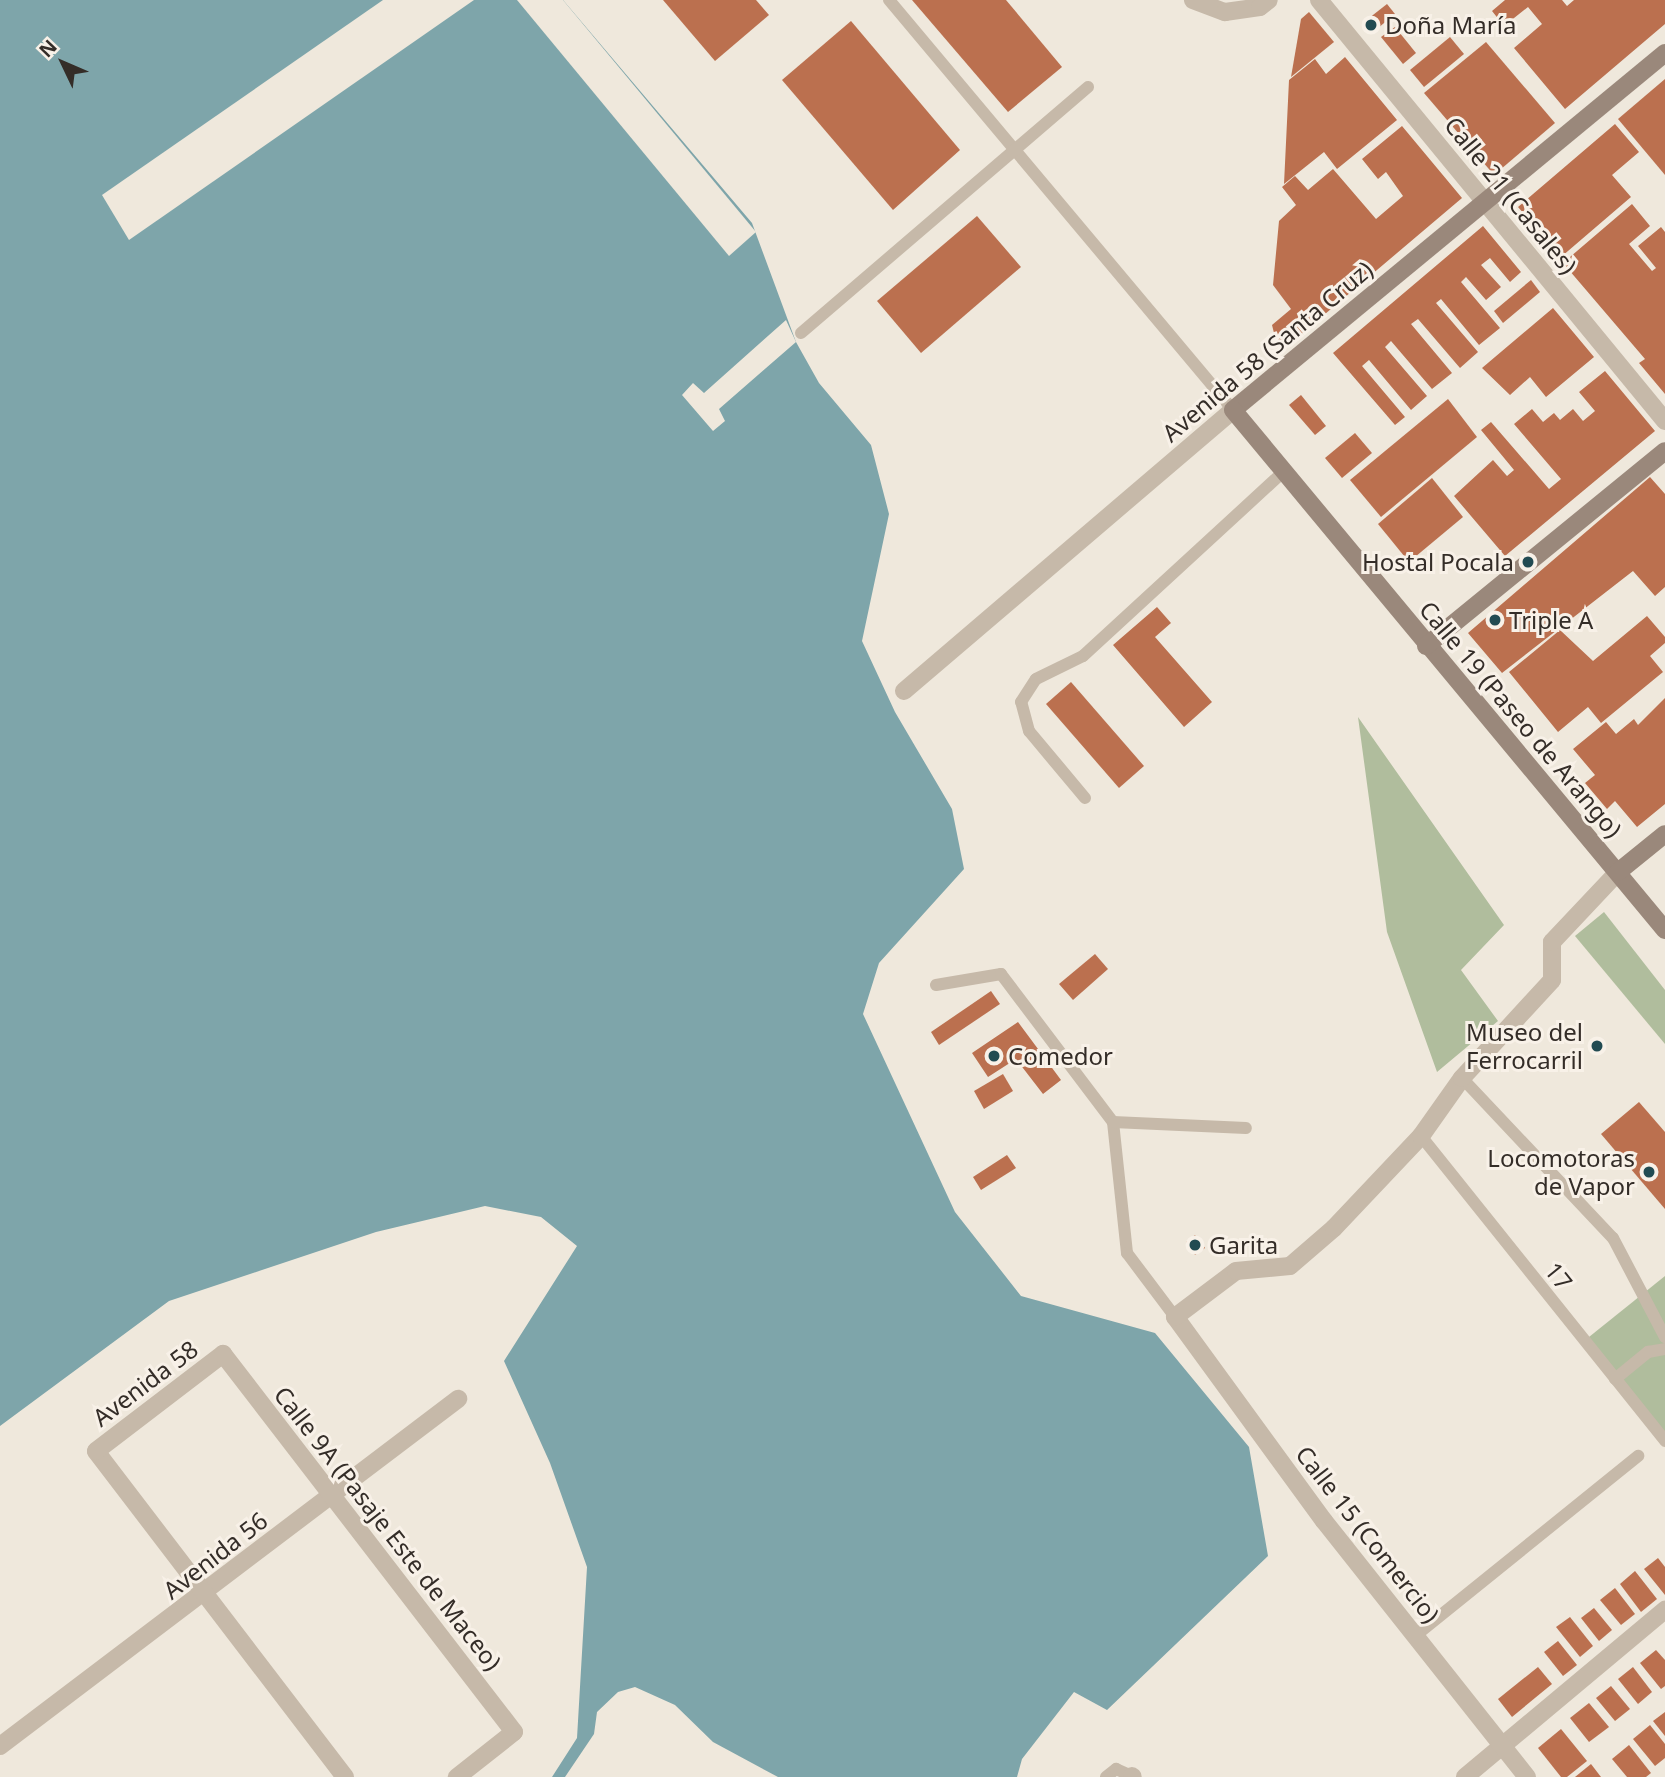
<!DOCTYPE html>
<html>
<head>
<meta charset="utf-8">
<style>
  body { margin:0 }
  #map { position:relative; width:1665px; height:1777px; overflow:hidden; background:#efe8dc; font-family:"Noto Sans",sans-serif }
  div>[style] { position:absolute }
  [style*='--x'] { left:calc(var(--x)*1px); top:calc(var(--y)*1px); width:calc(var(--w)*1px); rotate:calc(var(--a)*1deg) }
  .green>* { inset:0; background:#b0bd9d }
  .water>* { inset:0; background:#7ea5aa }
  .pier>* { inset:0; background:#efe8dc }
  .building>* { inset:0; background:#bb704f }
  .lane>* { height:12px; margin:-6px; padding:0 6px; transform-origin:6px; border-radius:6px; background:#c6b9a9 }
  .street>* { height:18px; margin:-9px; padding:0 9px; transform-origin:9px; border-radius:9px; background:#c6b9a9 }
  .secondary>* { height:18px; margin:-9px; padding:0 9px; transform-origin:9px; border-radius:9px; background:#9a887b }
  .dots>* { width:19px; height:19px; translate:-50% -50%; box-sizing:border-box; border:4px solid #f8f1e8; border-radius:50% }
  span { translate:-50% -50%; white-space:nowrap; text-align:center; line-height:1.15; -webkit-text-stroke:6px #f8f1e8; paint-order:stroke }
  .poi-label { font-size:24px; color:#342d28 }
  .left { translate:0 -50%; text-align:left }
  .right { translate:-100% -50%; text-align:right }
  .street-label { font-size:24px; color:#342d28 }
  .north { position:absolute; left:28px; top:28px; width:70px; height:70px; -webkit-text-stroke:5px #f8f1e8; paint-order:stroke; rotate:314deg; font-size:19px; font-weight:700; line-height:28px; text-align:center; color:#342d28 }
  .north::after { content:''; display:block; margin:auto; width:24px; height:32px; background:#342d28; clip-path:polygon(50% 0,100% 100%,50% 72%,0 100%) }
</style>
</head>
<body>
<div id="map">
  <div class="green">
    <i style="clip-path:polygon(1358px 717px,1504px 925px,1461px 970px,1498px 1021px,1437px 1072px,1387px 932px)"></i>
    <i style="clip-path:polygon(1604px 912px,1665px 990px,1665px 1044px,1575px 936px)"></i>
    <i style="clip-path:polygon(1665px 1276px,1665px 1440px,1584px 1341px)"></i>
  </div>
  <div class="water">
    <i style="clip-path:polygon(0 0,563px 0,752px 223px,796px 342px,819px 383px,871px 445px,889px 514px,862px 641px,895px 712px,952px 809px,964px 869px,879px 963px,863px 1014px,955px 1212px,1021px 1296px,1155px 1333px,1249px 1447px,1268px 1556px,1107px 1710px,1074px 1692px,1022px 1759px,1017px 1777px,778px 1777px,713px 1742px,675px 1705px,635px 1687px,618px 1692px,597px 1712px,594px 1734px,565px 1777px,552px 1777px,577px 1738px,587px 1567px,550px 1463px,504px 1361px,577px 1246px,541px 1217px,485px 1206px,376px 1232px,169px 1301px,0 1426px)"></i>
  </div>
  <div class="pier">
    <i style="clip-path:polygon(383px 0,474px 0,129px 240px,102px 195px)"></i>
    <i style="clip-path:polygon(517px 0,563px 0,756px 232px,729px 256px)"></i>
    <i style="clip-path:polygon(786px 320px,796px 342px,719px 409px,725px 421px,713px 431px,682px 395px,693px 383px,704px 393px)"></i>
  </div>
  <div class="building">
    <i style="clip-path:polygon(663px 0,756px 0,769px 15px,715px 61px)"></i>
    <i style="clip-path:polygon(912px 0,1006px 0,1062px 67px,1008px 112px)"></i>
    <i style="clip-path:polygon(1505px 0,1562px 0,1567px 6px,1574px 0,1665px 0,1665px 24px,1565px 109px,1514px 48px,1542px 24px,1528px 7px,1504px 26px,1492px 11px)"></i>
    <i style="clip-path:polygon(1387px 4px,1395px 14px,1372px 33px,1364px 22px)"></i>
    <i style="clip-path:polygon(1309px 12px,1334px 42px,1291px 77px,1301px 19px)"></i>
    <i style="clip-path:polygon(851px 21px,960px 150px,893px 210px,782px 80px)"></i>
    <i style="clip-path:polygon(1395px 27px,1416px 53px,1403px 64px,1381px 37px)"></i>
    <i style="clip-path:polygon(1450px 37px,1464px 54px,1424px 87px,1410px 70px)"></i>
    <i style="clip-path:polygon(1486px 42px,1555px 123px,1494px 175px,1424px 93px)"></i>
    <i style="clip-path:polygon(1345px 57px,1397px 120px,1337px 169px,1324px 152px,1284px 184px,1289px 80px,1315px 59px,1326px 74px)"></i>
    <i style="clip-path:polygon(1665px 79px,1665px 175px,1618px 119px)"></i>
    <i style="clip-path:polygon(1615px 124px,1639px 152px,1612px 175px,1631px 197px,1561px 257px,1518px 207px)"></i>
    <i style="clip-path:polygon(1402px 126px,1462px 198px,1279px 353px,1272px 325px,1291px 309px,1273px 285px,1279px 221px,1296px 205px,1282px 187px,1295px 176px,1308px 190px,1333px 169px,1376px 219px,1403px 196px,1386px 172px,1378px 179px,1362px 159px)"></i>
    <i style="clip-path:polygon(1632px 204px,1650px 226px,1629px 244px,1652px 271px,1656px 268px,1638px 246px,1661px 227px,1665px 232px,1665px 394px,1639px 363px,1645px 359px,1563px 263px)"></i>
    <i style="clip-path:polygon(977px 216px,1021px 267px,921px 353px,877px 301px)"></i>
    <i style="clip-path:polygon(1483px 226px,1521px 272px,1510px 282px,1490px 258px,1481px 265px,1501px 287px,1486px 300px,1466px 277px,1461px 282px,1500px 328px,1479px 345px,1441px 299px,1436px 303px,1478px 352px,1460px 368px,1418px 319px,1411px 324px,1452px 373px,1432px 389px,1391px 341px,1385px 347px,1427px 396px,1411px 410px,1369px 360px,1362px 366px,1405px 417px,1395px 425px,1333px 353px)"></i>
    <i style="clip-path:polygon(1531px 280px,1540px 292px,1503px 323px,1494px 311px)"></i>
    <i style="clip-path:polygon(1553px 308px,1594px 357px,1546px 397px,1530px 377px,1510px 395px,1482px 368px)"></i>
    <i style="clip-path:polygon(1605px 371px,1655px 431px,1505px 556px,1454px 496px,1493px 460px,1507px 476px,1514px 470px,1481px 430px,1491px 422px,1549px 489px,1561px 479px,1514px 424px,1532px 409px,1543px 422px,1554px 413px,1560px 420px,1573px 409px,1583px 421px,1595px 411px,1579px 392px)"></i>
    <i style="clip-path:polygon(1301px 395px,1326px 426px,1315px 435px,1289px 405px)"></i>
    <i style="clip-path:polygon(1448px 399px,1477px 437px,1381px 517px,1350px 480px)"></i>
    <i style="clip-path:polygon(1355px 433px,1372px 453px,1342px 478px,1325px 458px)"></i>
    <i style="clip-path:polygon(1650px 477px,1665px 494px,1665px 587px,1655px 596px,1633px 571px,1502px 673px,1468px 633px)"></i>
    <i style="clip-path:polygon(1432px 478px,1463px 517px,1409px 562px,1378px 524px)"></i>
    <i style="clip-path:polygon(1157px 607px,1171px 623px,1155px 637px,1212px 702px,1184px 727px,1113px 645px)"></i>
    <i style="clip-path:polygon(1647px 616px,1665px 637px,1665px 643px,1650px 656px,1663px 672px,1601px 723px,1588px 707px,1558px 732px,1509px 672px,1560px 630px,1593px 661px)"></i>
    <i style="clip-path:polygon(1071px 682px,1144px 766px,1119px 788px,1046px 704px)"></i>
    <i style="clip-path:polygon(1665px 698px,1665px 804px,1637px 827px,1615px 801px,1607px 809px,1585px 783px,1595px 775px,1573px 749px,1606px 722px,1616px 734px,1634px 719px,1638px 725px)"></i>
    <i style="clip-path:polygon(1095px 954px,1108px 969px,1073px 1000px,1059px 984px)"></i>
    <i style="clip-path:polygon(991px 991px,1000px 1004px,939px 1045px,931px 1032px)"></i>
    <i style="clip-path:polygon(1018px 1022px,1061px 1080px,1043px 1094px,1016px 1059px,988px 1077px,972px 1053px)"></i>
    <i style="clip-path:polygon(1003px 1074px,1013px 1091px,984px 1109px,974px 1091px)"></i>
    <i style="clip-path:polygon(1639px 1102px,1665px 1132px,1665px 1209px,1601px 1134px)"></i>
    <i style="clip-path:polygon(1007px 1155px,1016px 1168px,981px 1190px,973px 1177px)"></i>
    <i style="clip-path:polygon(1195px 1235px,1205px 1248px,1195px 1255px,1186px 1242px)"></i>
    <i style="clip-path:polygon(1658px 1558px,1665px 1567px,1665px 1595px,1644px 1569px)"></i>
    <i style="clip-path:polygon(1635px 1571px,1657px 1599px,1641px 1612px,1620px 1584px)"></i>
    <i style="clip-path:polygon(1615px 1588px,1635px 1614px,1621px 1625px,1600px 1600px)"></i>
    <i style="clip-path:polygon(1594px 1608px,1612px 1630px,1599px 1641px,1581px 1618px)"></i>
    <i style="clip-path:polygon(1570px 1617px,1593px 1646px,1580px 1657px,1556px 1627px)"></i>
    <i style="clip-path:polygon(1558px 1641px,1577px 1665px,1563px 1676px,1544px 1652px)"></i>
    <i style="clip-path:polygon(1656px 1650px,1665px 1660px,1665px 1686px,1661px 1689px,1640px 1663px)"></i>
    <i style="clip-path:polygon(1538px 1667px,1552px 1684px,1512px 1717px,1498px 1699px)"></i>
    <i style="clip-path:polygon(1633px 1667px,1652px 1692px,1638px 1704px,1618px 1679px)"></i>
    <i style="clip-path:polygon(1611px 1686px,1630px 1709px,1615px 1721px,1596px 1698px)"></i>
    <i style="clip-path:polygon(1589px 1703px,1609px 1727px,1589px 1742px,1570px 1718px)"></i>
    <i style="clip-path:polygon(1665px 1712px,1665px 1736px,1653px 1721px)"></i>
    <i style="clip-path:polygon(1650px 1725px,1665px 1744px,1665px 1758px,1655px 1766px,1633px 1739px)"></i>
    <i style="clip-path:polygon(1561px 1729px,1587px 1761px,1567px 1777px,1561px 1777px,1538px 1748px)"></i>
    <i style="clip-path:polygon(1629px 1745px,1651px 1773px,1646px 1777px,1627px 1777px,1612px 1759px)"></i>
    <i style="clip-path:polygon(1591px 1764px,1601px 1777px,1575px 1777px)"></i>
  </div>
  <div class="lane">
    <i style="--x:889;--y:0;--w:535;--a:50"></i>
    <i style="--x:801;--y:333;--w:378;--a:-40.6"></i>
    <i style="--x:1085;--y:798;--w:87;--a:-129.9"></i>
    <i style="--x:1029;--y:731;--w:30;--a:-105"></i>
    <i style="--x:1021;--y:702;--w:27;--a:-57"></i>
    <i style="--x:1036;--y:679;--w:52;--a:-26.1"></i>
    <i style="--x:1083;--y:656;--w:272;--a:-42.6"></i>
    <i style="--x:936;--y:985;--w:66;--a:-9.6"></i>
    <i style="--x:1001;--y:974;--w:186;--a:52.9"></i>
    <i style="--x:1113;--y:1122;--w:132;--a:83.9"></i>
    <i style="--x:1127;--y:1253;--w:80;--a:53.1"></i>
    <i style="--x:1462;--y:1078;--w:220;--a:46.7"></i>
    <i style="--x:1613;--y:1238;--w:112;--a:62.3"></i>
    <i style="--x:1113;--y:1122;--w:133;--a:2.6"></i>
    <i style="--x:1421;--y:1136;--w:391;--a:51.3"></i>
    <i style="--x:1615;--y:1379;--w:43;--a:-39.3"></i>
    <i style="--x:1648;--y:1352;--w:17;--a:-10"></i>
    <i style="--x:1415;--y:1636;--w:287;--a:-38.9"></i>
    <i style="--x:1106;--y:1777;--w:13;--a:-39"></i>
    <i style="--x:1116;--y:1769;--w:17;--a:24"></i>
  </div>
  <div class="street">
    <i style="--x:1193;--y:0;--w:34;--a:21"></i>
    <i style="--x:1225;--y:12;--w:35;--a:-8"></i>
    <i style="--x:1260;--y:7;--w:11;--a:-38"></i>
    <i style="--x:1319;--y:0;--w:545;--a:50.58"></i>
    <i style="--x:904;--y:691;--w:433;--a:-40.5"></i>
    <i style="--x:0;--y:1746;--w:575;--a:-37.15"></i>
    <i style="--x:1132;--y:1776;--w:1;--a:45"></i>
    <i style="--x:345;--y:1777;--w:410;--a:-127.4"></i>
    <i style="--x:96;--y:1451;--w:160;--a:-37.4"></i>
    <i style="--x:223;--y:1354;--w:477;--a:52.4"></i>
    <i style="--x:514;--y:1732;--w:73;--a:141.7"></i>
    <i style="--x:1465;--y:1777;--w:261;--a:-39.9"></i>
    <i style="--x:1527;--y:1777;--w:327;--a:-128.4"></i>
    <i style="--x:1324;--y:1521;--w:253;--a:-126.1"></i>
    <i style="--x:1175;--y:1317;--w:76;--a:-37"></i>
    <i style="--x:1236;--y:1271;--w:54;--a:-5.3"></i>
    <i style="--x:1290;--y:1266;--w:58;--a:-40.8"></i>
    <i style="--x:1334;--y:1228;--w:127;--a:-46.6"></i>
    <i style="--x:1421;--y:1136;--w:71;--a:-54.7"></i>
    <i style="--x:1462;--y:1078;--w:133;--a:-47.4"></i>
    <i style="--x:1552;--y:980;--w:38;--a:-90"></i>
    <i style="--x:1552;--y:942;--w:96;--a:-46.7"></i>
  </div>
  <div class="secondary">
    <i style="--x:1665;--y:53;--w:560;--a:140.43"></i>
    <i style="--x:1233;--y:410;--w:676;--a:50.28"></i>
    <i style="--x:1426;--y:646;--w:308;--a:-39.2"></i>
    <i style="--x:1618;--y:872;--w:60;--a:-39"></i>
  </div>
  <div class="dots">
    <i style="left:1371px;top:25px;background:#224b52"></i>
    <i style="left:1528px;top:562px;background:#224b52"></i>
    <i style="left:1495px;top:620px;background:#224b52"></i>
    <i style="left:1597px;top:1046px;background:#224b52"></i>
    <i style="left:994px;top:1056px;background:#224b52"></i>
    <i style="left:1649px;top:1172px;background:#224b52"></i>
    <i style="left:1195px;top:1245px;background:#224b52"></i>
  </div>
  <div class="poi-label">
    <span class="left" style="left:1385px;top:25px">Doña María</span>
    <span class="right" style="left:1514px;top:562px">Hostal Pocala</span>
    <span class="left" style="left:1509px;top:620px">Triple A</span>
    <span class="right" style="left:1583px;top:1046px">Museo del<br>Ferrocarril</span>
    <span class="left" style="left:1008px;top:1056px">Comedor</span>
    <span class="right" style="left:1635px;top:1172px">Locomotoras<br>de Vapor</span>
    <span class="left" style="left:1209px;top:1245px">Garita</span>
  </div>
  <div class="street-label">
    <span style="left:1511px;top:195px;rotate:51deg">Calle 21 (Casales)</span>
    <span style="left:1267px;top:351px;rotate:-40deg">Avenida 58 (Santa Cruz)</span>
    <span style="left:1521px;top:719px;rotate:50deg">Calle 19 (Paseo de Arango)</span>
    <span style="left:1559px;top:1276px;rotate:51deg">17</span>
    <span style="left:145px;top:1383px;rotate:-37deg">Avenida 58</span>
    <span style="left:388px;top:1528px;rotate:52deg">Calle 9A (Pasaje Este de Maceo)</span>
    <span style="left:1368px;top:1534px;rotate:52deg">Calle 15 (Comercio)</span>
    <span style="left:215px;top:1555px;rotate:-38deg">Avenida 56</span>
  </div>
  <div class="north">N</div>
</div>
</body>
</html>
